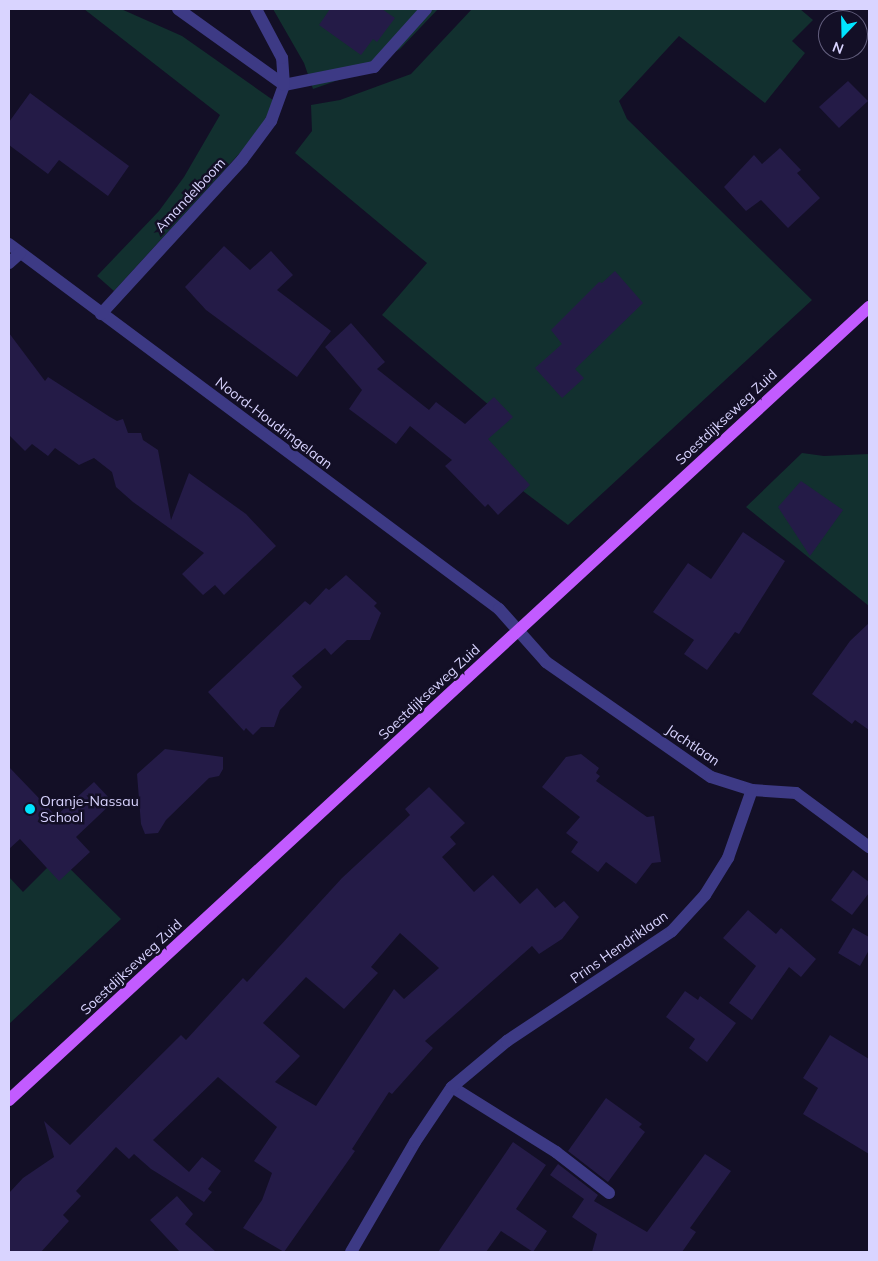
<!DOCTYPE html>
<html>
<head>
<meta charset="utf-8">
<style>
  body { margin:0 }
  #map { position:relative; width:878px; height:1261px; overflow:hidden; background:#130f26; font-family:Mulish,sans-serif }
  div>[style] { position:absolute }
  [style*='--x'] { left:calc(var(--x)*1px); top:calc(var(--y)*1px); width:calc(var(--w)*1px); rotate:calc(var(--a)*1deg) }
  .green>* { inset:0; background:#12302f }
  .building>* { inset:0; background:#241b47 }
  .minor>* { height:12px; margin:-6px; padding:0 6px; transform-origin:6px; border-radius:6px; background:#3d3a85 }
  .major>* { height:12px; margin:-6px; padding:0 6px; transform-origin:6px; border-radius:6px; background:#c25bff }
  .dots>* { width:14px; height:14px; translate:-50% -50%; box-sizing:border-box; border:2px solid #130f26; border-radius:50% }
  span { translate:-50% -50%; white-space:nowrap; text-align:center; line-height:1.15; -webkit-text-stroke:5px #130f26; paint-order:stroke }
  .street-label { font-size:14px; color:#d9d4ff }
  .poi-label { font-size:14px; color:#d9d4ff }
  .left { translate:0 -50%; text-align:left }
  .frame { position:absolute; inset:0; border:10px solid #d9d4ff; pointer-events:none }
  .north { position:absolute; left:818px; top:10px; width:50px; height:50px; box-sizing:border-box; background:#130f26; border:1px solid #625e7d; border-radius:50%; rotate:201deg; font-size:14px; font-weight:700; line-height:20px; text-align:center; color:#d9d4ff }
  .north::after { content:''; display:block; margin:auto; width:18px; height:22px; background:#00e5ff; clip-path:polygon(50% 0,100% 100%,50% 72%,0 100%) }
</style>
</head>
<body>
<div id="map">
  <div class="green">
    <i style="clip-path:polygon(84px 9px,121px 9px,182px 36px,273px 100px,269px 121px,114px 291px,97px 276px,159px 211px,184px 177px,220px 115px)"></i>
    <i style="clip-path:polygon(273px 9px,438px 9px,400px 49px,364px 71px,313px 89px,304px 63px)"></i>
    <i style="clip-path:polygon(472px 9px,800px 9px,813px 20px,792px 41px,805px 53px,765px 103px,679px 36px,619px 101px,627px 119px,812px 300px,568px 525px,466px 448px,496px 411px,382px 315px,427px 263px,295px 153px,312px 131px,311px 105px,340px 100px,411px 74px)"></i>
    <i style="clip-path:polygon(802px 453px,824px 456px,869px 454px,869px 606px,746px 507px)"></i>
    <i style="clip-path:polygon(58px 857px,121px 919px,9px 1024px,9px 877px,23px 892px)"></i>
  </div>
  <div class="building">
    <i style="clip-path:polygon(330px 9px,382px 9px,395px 18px,377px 42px,373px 39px,361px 55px,319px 25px)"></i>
    <i style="clip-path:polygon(848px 81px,868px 101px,839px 128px,819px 107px)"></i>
    <i style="clip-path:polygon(30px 93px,129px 166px,108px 196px,59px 160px,48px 174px,9px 145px,9px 122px)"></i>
    <i style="clip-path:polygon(780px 148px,801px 170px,797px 173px,820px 198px,788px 228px,761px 200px,746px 211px,724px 187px,754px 155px,762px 164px)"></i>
    <i style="clip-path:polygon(224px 246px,250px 270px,271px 251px,293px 275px,277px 290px,331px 331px,297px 377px,206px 310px,185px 287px)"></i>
    <i style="clip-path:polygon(615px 271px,643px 303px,575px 369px,584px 378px,562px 398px,535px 368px,562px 344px,551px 330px,599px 282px,602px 283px)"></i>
    <i style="clip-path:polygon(351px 323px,385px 362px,377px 369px,429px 410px,436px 402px,465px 424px,494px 397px,513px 417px,488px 439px,530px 485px,498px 515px,488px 504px,485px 507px,445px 466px,452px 460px,410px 426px,396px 444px,349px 409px,362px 390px,325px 347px)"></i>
    <i style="clip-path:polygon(9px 333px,45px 381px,48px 377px,110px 417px,117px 421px,123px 419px,128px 433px,141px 433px,143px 440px,158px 450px,171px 520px,189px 473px,246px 514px,276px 546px,224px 595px,215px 585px,203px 595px,182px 574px,204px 553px,133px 502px,116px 487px,112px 472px,94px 458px,79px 465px,55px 448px,48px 456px,32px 444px,25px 451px,9px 435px)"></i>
    <i style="clip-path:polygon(801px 481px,843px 510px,810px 556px,778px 507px)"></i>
    <i style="clip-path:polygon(743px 532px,785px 561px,739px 634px,735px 632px,707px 670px,684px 654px,694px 640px,653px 612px,688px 563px,711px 579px)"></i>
    <i style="clip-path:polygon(346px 575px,377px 603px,374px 606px,381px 613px,370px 640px,347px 640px,331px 655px,325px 648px,292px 676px,302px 687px,280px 710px,274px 727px,261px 727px,253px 735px,246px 728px,244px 731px,208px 692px,305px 601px,310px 605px,326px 588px,329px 590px)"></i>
    <i style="clip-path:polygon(869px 623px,869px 730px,855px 720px,852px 724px,812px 694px,850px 641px)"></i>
    <i style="clip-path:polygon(165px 749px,223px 757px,223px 769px,219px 776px,209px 778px,166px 820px,158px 833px,145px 834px,141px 824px,137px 774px)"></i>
    <i style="clip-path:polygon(581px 754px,599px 768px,596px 773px,600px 776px,596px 781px,647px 817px,654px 816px,661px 862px,652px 863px,636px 884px,606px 862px,598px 872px,571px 852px,578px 842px,566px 833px,580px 817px,542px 787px,566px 757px)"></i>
    <i style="clip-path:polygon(9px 767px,56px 816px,94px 782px,113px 802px,76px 837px,90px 852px,59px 881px,20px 839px,9px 849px)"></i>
    <i style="clip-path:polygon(evenodd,429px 787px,465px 823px,450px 837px,456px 844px,442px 857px,474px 892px,493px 875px,520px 904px,537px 888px,555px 908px,564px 901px,579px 917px,562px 939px,539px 954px,532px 946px,425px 1041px,433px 1048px,392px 1094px,389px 1092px,352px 1149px,355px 1151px,284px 1252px,243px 1228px,262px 1200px,272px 1173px,254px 1161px,277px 1127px,218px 1077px,153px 1140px,189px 1172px,202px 1157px,221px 1171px,208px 1189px,212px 1192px,204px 1202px,151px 1169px,134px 1154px,129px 1159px,116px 1147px,76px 1191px,81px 1196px,63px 1215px,69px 1221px,41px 1252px,9px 1252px,9px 1193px,23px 1178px,54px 1157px,44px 1121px,70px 1145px,181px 1035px,186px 1040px,243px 978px,247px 982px,342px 878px,410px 815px,405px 809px,429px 787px,400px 933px,439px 968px,404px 999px,394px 989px,316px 1106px,275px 1082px,300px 1056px,263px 1023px,306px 977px,344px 1009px,378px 973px,371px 967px,400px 933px)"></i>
    <i style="clip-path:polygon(853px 870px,869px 882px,869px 893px,852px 915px,831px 900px)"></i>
    <i style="clip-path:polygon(748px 910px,776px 934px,781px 928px,816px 959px,801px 977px,789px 967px,752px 1020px,729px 1003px,756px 966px,723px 938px)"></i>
    <i style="clip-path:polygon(853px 928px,869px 937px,869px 950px,860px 966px,838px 953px)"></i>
    <i style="clip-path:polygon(685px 991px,698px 1000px,700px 996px,736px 1023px,707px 1062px,689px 1048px,695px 1039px,666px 1017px)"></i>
    <i style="clip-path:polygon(830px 1035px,869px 1059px,869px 1154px,803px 1114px,818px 1088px,803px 1078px)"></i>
    <i style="clip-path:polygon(606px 1098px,642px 1124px,639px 1127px,645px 1132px,608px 1182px,568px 1151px)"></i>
    <i style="clip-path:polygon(513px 1142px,546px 1165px,516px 1209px,547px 1231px,533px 1252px,501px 1231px,486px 1252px,438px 1252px)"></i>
    <i style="clip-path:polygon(705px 1154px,731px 1171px,690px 1228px,696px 1232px,682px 1252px,592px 1252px,597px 1234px,572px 1217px,584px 1199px,550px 1175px,558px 1164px,598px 1195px,594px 1201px,647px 1232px)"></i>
    <i style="clip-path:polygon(177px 1196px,193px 1214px,185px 1224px,216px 1252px,180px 1252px,150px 1220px)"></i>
  </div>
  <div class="minor">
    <i style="--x:178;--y:9;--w:130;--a:35.6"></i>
    <i style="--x:284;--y:85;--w:92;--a:-11.3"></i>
    <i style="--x:374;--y:67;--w:78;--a:-48.1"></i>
    <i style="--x:9;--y:244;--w:611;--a:36.68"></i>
    <i style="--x:499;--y:609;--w:71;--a:48.4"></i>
    <i style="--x:546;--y:662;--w:201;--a:34.9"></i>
    <i style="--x:711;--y:777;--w:43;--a:17.6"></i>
    <i style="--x:752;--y:790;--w:44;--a:3.9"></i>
    <i style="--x:796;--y:793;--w:91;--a:36.5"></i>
    <i style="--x:9;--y:263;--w:15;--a:-42"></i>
    <i style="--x:101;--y:314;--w:209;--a:-47.5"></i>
    <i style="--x:242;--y:160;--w:49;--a:-53.4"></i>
    <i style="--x:271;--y:121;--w:38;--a:-70"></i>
    <i style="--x:284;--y:85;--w:27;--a:-94"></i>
    <i style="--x:282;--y:58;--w:55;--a:-118"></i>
    <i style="--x:452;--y:1087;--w:123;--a:32"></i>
    <i style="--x:556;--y:1152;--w:67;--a:37.7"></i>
    <i style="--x:351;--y:1252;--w:127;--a:-59.8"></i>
    <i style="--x:415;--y:1142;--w:66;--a:-56.1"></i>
    <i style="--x:452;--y:1087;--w:72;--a:-39.9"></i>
    <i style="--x:507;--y:1041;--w:198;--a:-33.7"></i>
    <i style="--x:672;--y:931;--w:49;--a:-47.5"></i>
    <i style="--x:705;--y:895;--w:44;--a:-58.1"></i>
    <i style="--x:728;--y:858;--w:72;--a:-70.6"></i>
  </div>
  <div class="major">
    <i style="--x:9;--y:1100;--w:1170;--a:-42.68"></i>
  </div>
  <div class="dots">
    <i style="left:30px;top:809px;background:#00e5ff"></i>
  </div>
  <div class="street-label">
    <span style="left:190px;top:195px;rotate:-47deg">Amandelboom</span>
    <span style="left:726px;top:417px;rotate:-43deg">Soestdijkseweg Zuid</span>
    <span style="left:274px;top:423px;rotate:37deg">Noord-Houdringelaan</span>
    <span style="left:429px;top:692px;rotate:-43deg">Soestdijkseweg Zuid</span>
    <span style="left:693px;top:745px;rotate:34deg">Jachtlaan</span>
    <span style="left:619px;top:947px;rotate:-35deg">Prins Hendriklaan</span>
    <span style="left:131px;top:967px;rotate:-43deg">Soestdijkseweg Zuid</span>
  </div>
  <div class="poi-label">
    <span class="left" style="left:40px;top:809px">Oranje-Nassau<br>School</span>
  </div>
  <div class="frame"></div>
  <div class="north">N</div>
</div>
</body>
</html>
